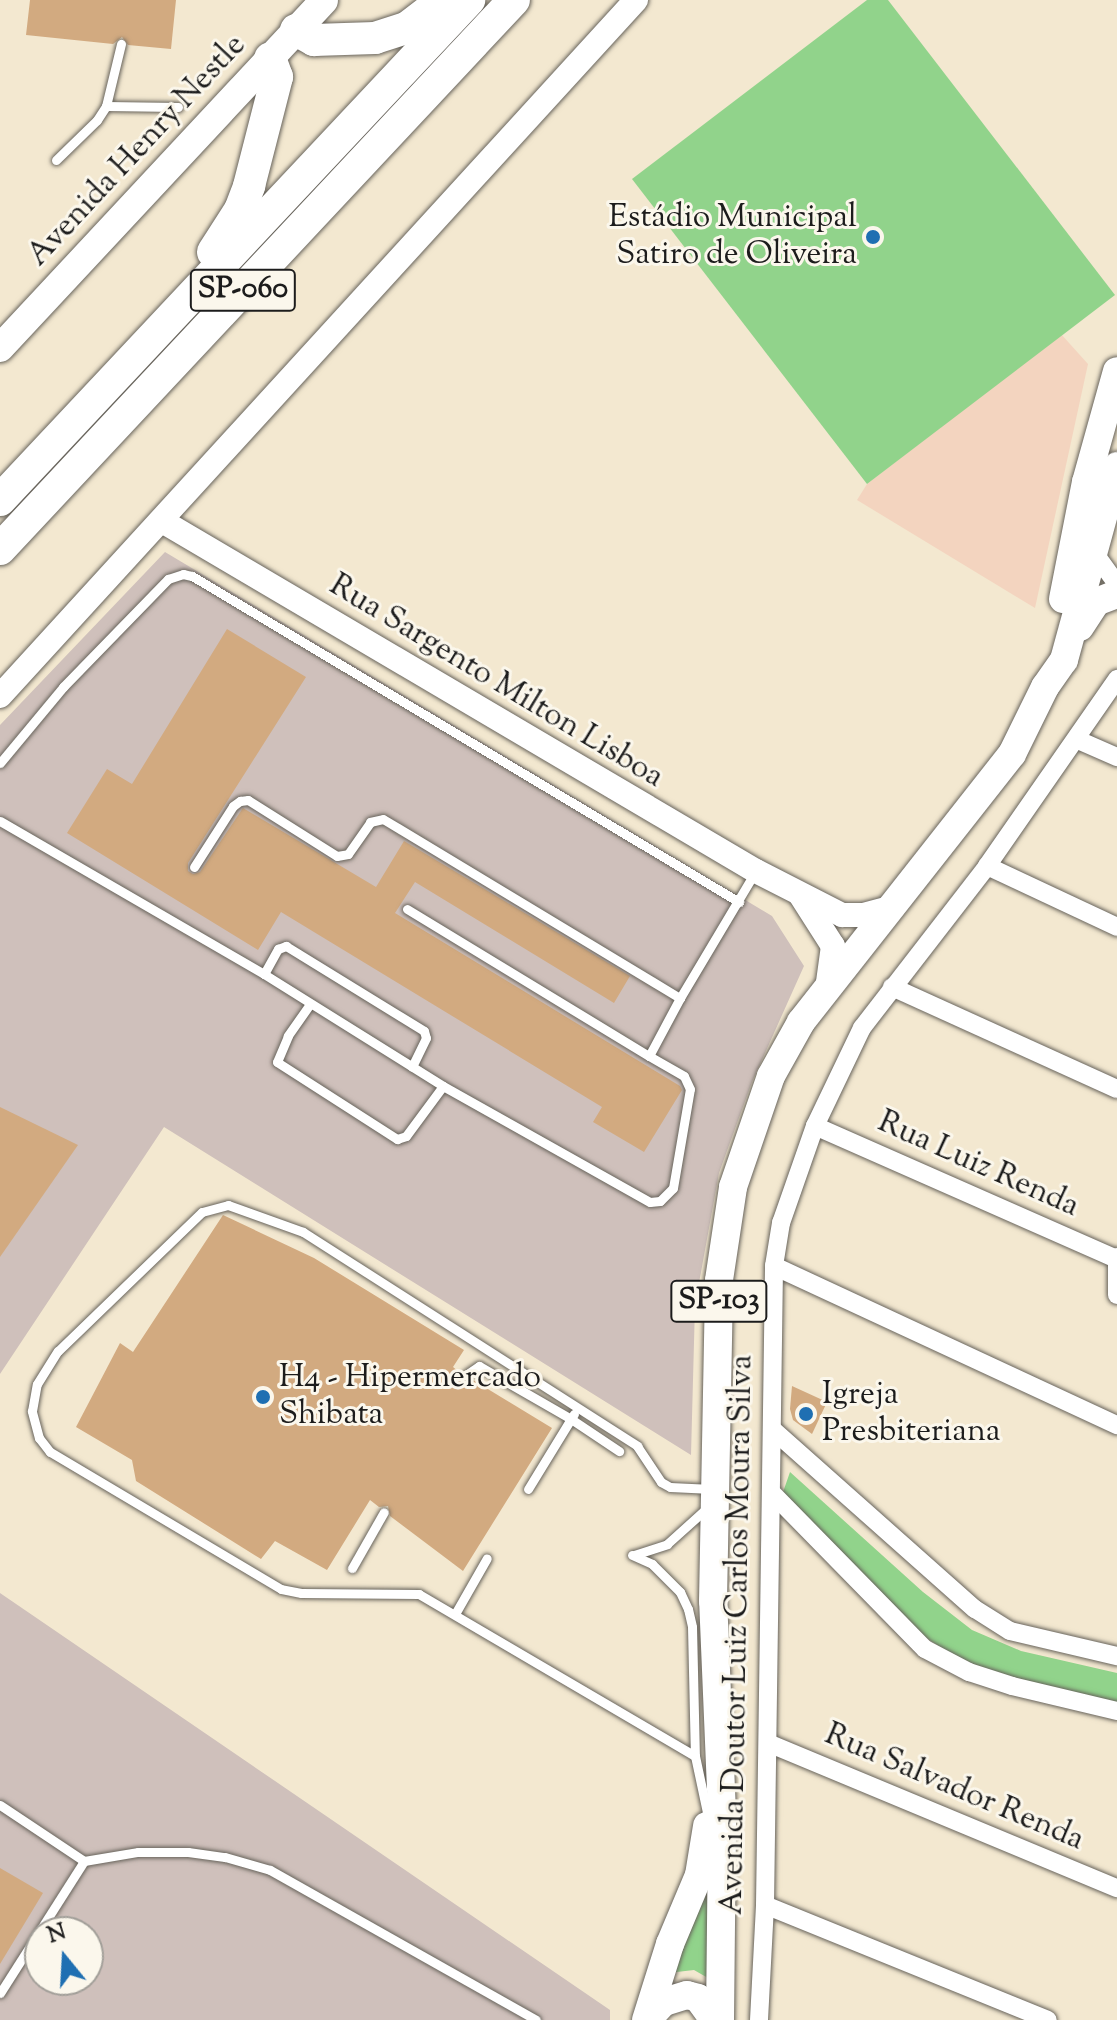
<!DOCTYPE html>
<html>
<head>
<meta charset="utf-8">
<style>
  body { margin:0 }
  #map { position:relative; width:1117px; height:2020px; overflow:hidden; background:#f3e8d0; font-family:"Sorts Mill Goudy",serif }
  div>[style] { position:absolute }
  [style*='--x'] { left:calc(var(--x)*1px); top:calc(var(--y)*1px); width:calc(var(--w)*1px); rotate:calc(var(--a)*1deg) }
  .built>* { inset:0; background:#f3d4bf }
  .industrial>* { inset:0; background:#cfc0bb }
  .green>* { inset:0; background:#91d38b }
  .building>* { inset:0; background:#d2aa80 }
  .roads { filter:drop-shadow(0 0 2px #67635b) drop-shadow(0 0 2px #67635b) }
  .lane>* { height:9px; margin:-4.5px; padding:0 4.5px; transform-origin:4.5px; border-radius:4.5px; background:#fff }
  .street>* { height:18px; margin:-9px; padding:0 9px; transform-origin:9px; border-radius:9px; background:#fff }
  .secondary>* { height:24px; margin:-12px; padding:0 12px; transform-origin:12px; border-radius:12px; background:#fff }
  .primary>* { height:28px; margin:-14px; padding:0 14px; transform-origin:14px; border-radius:14px; background:#fff }
  .highway>* { height:32px; margin:-16px; padding:0 16px; transform-origin:16px; border-radius:16px; background:#fff }
  .dots>* { width:22px; height:22px; translate:-50% -50%; box-sizing:border-box; border:4px solid #fbf7ec; border-radius:50% }
  span { translate:-50% -50%; white-space:nowrap; text-align:center; line-height:1.15; -webkit-text-stroke:6px #fbf7ec; paint-order:stroke }
  .shield-label span { padding:2px 6px; background:#fbf7ec; border:2px solid; border-radius:6px; -webkit-text-stroke-width:0 }
  .shield-label { font-size:30px; color:#1c1c1c; font-weight:700 }
  .street-label { font-size:32px; color:#1c1c1c }
  .poi-label { font-size:32px; color:#1c1c1c }
  .right { translate:-100% -50%; text-align:right }
  .left { translate:0 -50%; text-align:left }
  .north { position:absolute; left:24px; top:1916px; width:80px; height:80px; box-sizing:border-box; background:#fbf7ec; border:2px solid #a29f99; border-radius:50%; rotate:342deg; font-size:22px; font-weight:700; line-height:32px; text-align:center; color:#1c1c1c }
  .north::after { content:''; display:block; margin:auto; width:28px; height:36px; background:#1f6fb2; clip-path:polygon(50% 0,100% 100%,50% 72%,0 100%) }
</style>
</head>
<body>
<div id="map">
  <div class="built">
    <i style="clip-path:polygon(1061px 334px,1088px 364px,1035px 608px,857px 500px,867px 484px)"></i>
  </div>
  <div class="industrial">
    <i style="clip-path:polygon(165px 552px,772px 916px,804px 966px,752px 1082px,719px 1173px,695px 1305px,691px 1455px,164px 1127px,0 1374px,0 725px)"></i>
    <i style="clip-path:polygon(evenodd,0 1593px,610px 2010px,610px 2020px,0 2020px,0 1593px,40px 1932px,88px 1932px,88px 1980px,40px 1980px,40px 1932px)"></i>
  </div>
  <div class="green">
    <i style="clip-path:polygon(867px 0,888px 0,1115px 295px,867px 484px,632px 179px)"></i>
    <i style="clip-path:polygon(790px 1472px,923px 1592px,972px 1630px,1021px 1651px,1117px 1673px,1117px 1705px,969px 1666px,925px 1637px,782px 1495px)"></i>
    <i style="clip-path:polygon(708px 1871px,708px 1978px,694px 1970px,668px 1973px)"></i>
  </div>
  <div class="building">
    <i style="clip-path:polygon(30px 0,176px 0,171px 49px,128px 45px,122px 37px,113px 44px,26px 35px)"></i>
    <i style="clip-path:polygon(227px 629px,306px 677px,188px 863px,188px 871px,193px 874px,200px 872px,243px 808px,376px 887px,404px 841px,630px 976px,614px 1003px,415px 882px,395px 913px,680px 1086px,682px 1090px,644px 1152px,593px 1122px,602px 1107px,281px 912px,258px 950px,67px 833px,107px 769px,132px 784px)"></i>
    <i style="clip-path:polygon(0 1107px,78px 1145px,0 1257px)"></i>
    <i style="clip-path:polygon(223px 1215px,314px 1258px,464px 1350px,453px 1367px,459px 1372px,460px 1380px,473px 1380px,552px 1428px,463px 1571px,390px 1516px,388px 1506px,379px 1507px,370px 1500px,327px 1570px,275px 1541px,261px 1559px,136px 1481px,132px 1460px,76px 1427px,120px 1343px,133px 1352px)"></i>
    <i style="clip-path:polygon(792px 1386px,827px 1402px,812px 1434px,793px 1420px,790px 1409px)"></i>
    <i style="clip-path:polygon(0 1868px,43px 1893px,0 1964px)"></i>
  </div>
  <div class="roads">
    <div class="lane">
      <i style="--x:106;--y:106;--w:72;--a:0.8"></i>
      <i style="--x:56;--y:160;--w:57;--a:-44.3"></i>
      <i style="--x:97;--y:120;--w:17;--a:-57"></i>
      <i style="--x:106;--y:106;--w:64;--a:-76.4"></i>
      <i style="--x:0;--y:763;--w:99;--a:-50.3"></i>
      <i style="--x:63;--y:687;--w:151;--a:-45.8"></i>
      <i style="--x:168;--y:579;--w:16;--a:-18"></i>
      <i style="--x:183;--y:574;--w:9;--a:13"></i>
      <i style="--x:192;--y:576;--w:637;--a:30.79"></i>
      <i style="--x:0;--y:821;--w:305;--a:30.1"></i>
      <i style="--x:264;--y:974;--w:211;--a:32"></i>
      <i style="--x:443;--y:1086;--w:237;--a:29.3"></i>
      <i style="--x:650;--y:1202;--w:10;--a:-6"></i>
      <i style="--x:660;--y:1201;--w:18;--a:-45"></i>
      <i style="--x:673;--y:1188;--w:100;--a:-80.3"></i>
      <i style="--x:690;--y:1089;--w:14;--a:-115"></i>
      <i style="--x:684;--y:1076;--w:40;--a:-150.3"></i>
      <i style="--x:194;--y:867;--w:72;--a:-57.4"></i>
      <i style="--x:233;--y:806;--w:9;--a:-36"></i>
      <i style="--x:240;--y:801;--w:8;--a:-7"></i>
      <i style="--x:248;--y:800;--w:105;--a:32.2"></i>
      <i style="--x:337;--y:856;--w:11;--a:-10"></i>
      <i style="--x:348;--y:854;--w:39;--a:-55"></i>
      <i style="--x:370;--y:822;--w:13;--a:-13"></i>
      <i style="--x:383;--y:819;--w:347;--a:31.1"></i>
      <i style="--x:680;--y:998;--w:144;--a:-59.2"></i>
      <i style="--x:407;--y:909;--w:283;--a:31.3"></i>
      <i style="--x:649;--y:1056;--w:66;--a:-61.9"></i>
      <i style="--x:264;--y:974;--w:29;--a:-61"></i>
      <i style="--x:278;--y:949;--w:9;--a:-21"></i>
      <i style="--x:286;--y:946;--w:162;--a:31.6"></i>
      <i style="--x:424;--y:1031;--w:7;--a:74"></i>
      <i style="--x:426;--y:1038;--w:32;--a:116"></i>
      <i style="--x:310;--y:1004;--w:39;--a:125"></i>
      <i style="--x:288;--y:1036;--w:28;--a:113"></i>
      <i style="--x:277;--y:1062;--w:143;--a:32.7"></i>
      <i style="--x:397;--y:1139;--w:9;--a:-18"></i>
      <i style="--x:406;--y:1136;--w:62;--a:-53.5"></i>
      <i style="--x:466;--y:1375;--w:16;--a:-35"></i>
      <i style="--x:479;--y:1366;--w:106;--a:29.9"></i>
      <i style="--x:571;--y:1419;--w:58;--a:33.7"></i>
      <i style="--x:528;--y:1489;--w:88;--a:-58.5"></i>
      <i style="--x:632;--y:1555;--w:22;--a:24"></i>
      <i style="--x:652;--y:1564;--w:40;--a:45"></i>
      <i style="--x:680;--y:1592;--w:19;--a:65"></i>
      <i style="--x:688;--y:1609;--w:18;--a:77"></i>
      <i style="--x:692;--y:1627;--w:129;--a:88.7"></i>
      <i style="--x:695;--y:1756;--w:62;--a:78"></i>
      <i style="--x:634;--y:1555;--w:35;--a:-18"></i>
      <i style="--x:667;--y:1544;--w:54;--a:-42"></i>
      <i style="--x:352;--y:1568;--w:64;--a:-60.3"></i>
      <i style="--x:455;--y:1614;--w:64;--a:-60.3"></i>
      <i style="--x:695;--y:1756;--w:320;--a:-149.6"></i>
      <i style="--x:419;--y:1594;--w:118;--a:-179.5"></i>
      <i style="--x:301;--y:1593;--w:20;--a:-169"></i>
      <i style="--x:281;--y:1589;--w:269;--a:-149.3"></i>
      <i style="--x:50;--y:1452;--w:18;--a:-128"></i>
      <i style="--x:39;--y:1438;--w:28;--a:-105"></i>
      <i style="--x:32;--y:1411;--w:27;--a:-80"></i>
      <i style="--x:37;--y:1384;--w:39;--a:-58"></i>
      <i style="--x:58;--y:1351;--w:200;--a:-44"></i>
      <i style="--x:202;--y:1212;--w:27;--a:-15"></i>
      <i style="--x:228;--y:1205;--w:80;--a:19.8"></i>
      <i style="--x:303;--y:1232;--w:397;--a:32.6"></i>
      <i style="--x:637;--y:1446;--w:43;--a:56.3"></i>
      <i style="--x:661;--y:1482;--w:10;--a:29"></i>
      <i style="--x:670;--y:1487;--w:42;--a:2.7"></i>
      <i style="--x:0;--y:1805;--w:101;--a:33.7"></i>
      <i style="--x:84;--y:1861;--w:55;--a:-9.5"></i>
      <i style="--x:138;--y:1852;--w:50;--a:0"></i>
      <i style="--x:188;--y:1852;--w:37;--a:8"></i>
      <i style="--x:225;--y:1857;--w:47;--a:16.1"></i>
      <i style="--x:270;--y:1870;--w:305;--a:29.4"></i>
      <i style="--x:0;--y:1993;--w:156;--a:-57.5"></i>
    </div>
    <div class="street">
      <i style="--x:1093;--y:551;--w:41;--a:54"></i>
      <i style="--x:1078;--y:740;--w:43;--a:23.6"></i>
      <i style="--x:987;--y:866;--w:144;--a:25.1"></i>
      <i style="--x:892;--y:987;--w:247;--a:24.4"></i>
      <i style="--x:815;--y:1126;--w:329;--a:23.8"></i>
      <i style="--x:1117;--y:1257;--w:38;--a:90"></i>
      <i style="--x:774;--y:1266;--w:378;--a:24.9"></i>
      <i style="--x:772;--y:1429;--w:271;--a:41.6"></i>
      <i style="--x:975;--y:1609;--w:41;--a:32.2"></i>
      <i style="--x:1010;--y:1631;--w:110;--a:13.2"></i>
      <i style="--x:773;--y:1494;--w:217;--a:45.6"></i>
      <i style="--x:925;--y:1649;--w:50;--a:27.6"></i>
      <i style="--x:969;--y:1672;--w:45;--a:18"></i>
      <i style="--x:1012;--y:1686;--w:108;--a:13.4"></i>
      <i style="--x:768;--y:1743;--w:378;--a:22.6"></i>
      <i style="--x:765;--y:1905;--w:305;--a:22.1"></i>
      <i style="--x:759;--y:2020;--w:115;--a:-87"></i>
      <i style="--x:765;--y:1905;--w:639;--a:-89.19"></i>
      <i style="--x:774;--y:1266;--w:44;--a:-80.8"></i>
      <i style="--x:781;--y:1223;--w:103;--a:-70.7"></i>
      <i style="--x:815;--y:1126;--w:109;--a:-64.4"></i>
      <i style="--x:862;--y:1028;--w:205;--a:-52.3"></i>
      <i style="--x:987;--y:866;--w:228;--a:-55.2"></i>
    </div>
    <div class="secondary">
      <i style="--x:162;--y:521;--w:689;--a:30.51"></i>
      <i style="--x:756;--y:871;--w:97;--a:27.1"></i>
      <i style="--x:842;--y:915;--w:21;--a:0"></i>
      <i style="--x:863;--y:915;--w:31;--a:-15"></i>
      <i style="--x:0;--y:696;--w:943;--a:-47.58"></i>
      <i style="--x:801;--y:896;--w:59;--a:57.4"></i>
      <i style="--x:833;--y:946;--w:43;--a:97.9"></i>
    </div>
    <div class="primary">
      <i style="--x:0;--y:348;--w:475;--a:-47"></i>
      <i style="--x:1063;--y:599;--w:119;--a:-78.9"></i>
      <i style="--x:1086;--y:482;--w:115;--a:-74.4"></i>
      <i style="--x:1080;--y:627;--w:30;--a:-57"></i>
      <i style="--x:1096;--y:602;--w:22;--a:-21"></i>
      <i style="--x:646;--y:2020;--w:80;--a:-72.5"></i>
      <i style="--x:670;--y:1944;--w:75;--a:-67.2"></i>
      <i style="--x:699;--y:1875;--w:50;--a:-80.7"></i>
      <i style="--x:647;--y:2020;--w:25;--a:-47"></i>
      <i style="--x:664;--y:2002;--w:24;--a:-17"></i>
      <i style="--x:687;--y:1995;--w:11;--a:15"></i>
      <i style="--x:698;--y:1998;--w:27;--a:54"></i>
      <i style="--x:720;--y:2020;--w:207;--a:-89.4"></i>
      <i style="--x:722;--y:1813;--w:212;--a:-92.4"></i>
      <i style="--x:713;--y:1601;--w:321;--a:-88.9"></i>
      <i style="--x:719;--y:1280;--w:94;--a:-81.4"></i>
      <i style="--x:733;--y:1187;--w:117;--a:-71.1"></i>
      <i style="--x:771;--y:1076;--w:62;--a:-60.9"></i>
      <i style="--x:801;--y:1022;--w:341;--a:-51.8"></i>
      <i style="--x:1012;--y:754;--w:75;--a:-63.8"></i>
      <i style="--x:1045;--y:687;--w:33;--a:-55"></i>
      <i style="--x:1064;--y:660;--w:201;--a:-74.7"></i>
    </div>
    <div class="highway">
      <i style="--x:296;--y:30;--w:21;--a:29"></i>
      <i style="--x:314;--y:40;--w:61;--a:-1.9"></i>
      <i style="--x:375;--y:38;--w:35;--a:-18"></i>
      <i style="--x:408;--y:27;--w:44;--a:-37.6"></i>
      <i style="--x:213;--y:252;--w:50;--a:-57.3"></i>
      <i style="--x:240;--y:210;--w:26;--a:-69"></i>
      <i style="--x:249;--y:186;--w:113;--a:-75.6"></i>
      <i style="--x:277;--y:77;--w:20;--a:-110"></i>
      <i style="--x:0;--y:500;--w:686;--a:-46.83"></i>
      <i style="--x:0;--y:549;--w:752;--a:-46.89"></i>
    </div>
  </div>
  <div class="dots">
    <i style="left:873px;top:237px;background:#1f6fb2"></i>
    <i style="left:263px;top:1397px;background:#1f6fb2"></i>
    <i style="left:806px;top:1414px;background:#1f6fb2"></i>
  </div>
  <div class="shield-label">
    <span style="left:243px;top:290px">SP-060</span>
    <span style="left:719px;top:1301px">SP-103</span>
  </div>
  <div class="street-label">
    <span style="left:137px;top:151px;rotate:-47deg">Avenida Henry Nestle</span>
    <span style="left:496px;top:682px;rotate:31deg">Rua Sargento Milton Lisboa</span>
    <span style="left:978px;top:1165px;rotate:24deg">Rua Luiz Renda</span>
    <span style="left:738px;top:1635px;rotate:-89deg">Avenida Doutor Luiz Carlos Moura Silva</span>
    <span style="left:954px;top:1788px;rotate:23deg">Rua Salvador Renda</span>
  </div>
  <div class="poi-label">
    <span class="right" style="left:857px;top:237px">Estádio Municipal<br>Satiro de Oliveira</span>
    <span class="left" style="left:279px;top:1397px">H4 - Hipermercado<br>Shibata</span>
    <span class="left" style="left:822px;top:1414px">Igreja<br>Presbiteriana</span>
  </div>
  <div class="north">N</div>
</div>
</body>
</html>
